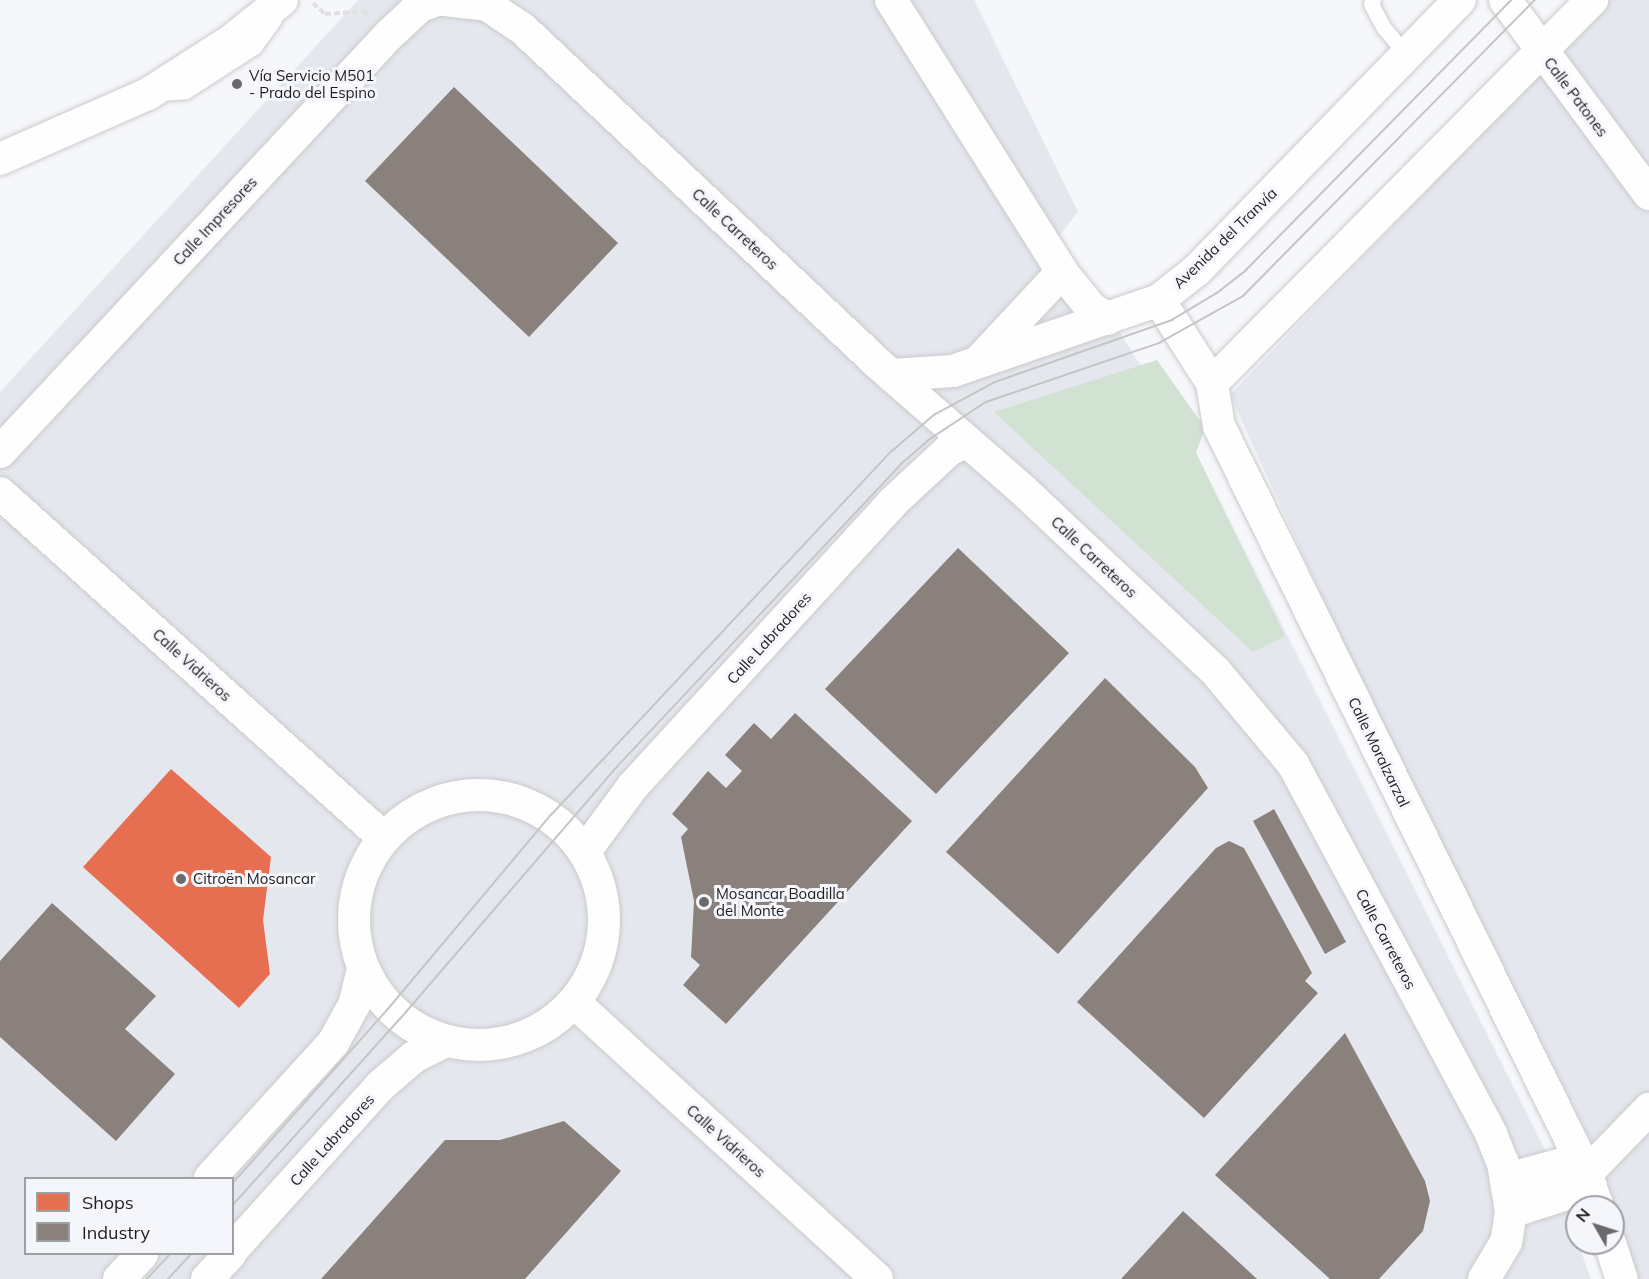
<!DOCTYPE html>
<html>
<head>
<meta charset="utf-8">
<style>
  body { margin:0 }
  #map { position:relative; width:1649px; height:1279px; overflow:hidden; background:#f6f7fa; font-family:Mulish,sans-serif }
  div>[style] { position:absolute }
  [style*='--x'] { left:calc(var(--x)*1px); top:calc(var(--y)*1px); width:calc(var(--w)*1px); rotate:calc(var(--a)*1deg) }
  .built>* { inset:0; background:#e5e7ee }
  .green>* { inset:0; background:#d1e1d2 }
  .shops>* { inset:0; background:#e76f51 }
  .industry>* { inset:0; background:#8a817c }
  .path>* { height:4px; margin-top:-2px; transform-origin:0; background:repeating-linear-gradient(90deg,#e0e0e0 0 6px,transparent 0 9px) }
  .roads { filter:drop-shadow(0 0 2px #cacacc) drop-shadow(0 0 2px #cacacc) }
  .service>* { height:15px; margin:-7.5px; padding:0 7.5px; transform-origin:7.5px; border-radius:7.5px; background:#fefefe }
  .minor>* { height:32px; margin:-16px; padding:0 16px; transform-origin:16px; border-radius:16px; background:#fefefe }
  .minor>.ring { margin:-16px; padding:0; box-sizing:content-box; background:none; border:32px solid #fefefe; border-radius:50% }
  .tram>* { height:1.5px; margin:-0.75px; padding:0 0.75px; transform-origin:0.75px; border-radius:0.75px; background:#c5c5c5 }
  .dots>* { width:16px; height:16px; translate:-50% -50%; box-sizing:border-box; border:3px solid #f5f6fb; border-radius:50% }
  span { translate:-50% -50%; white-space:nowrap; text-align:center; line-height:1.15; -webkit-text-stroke:6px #f5f6fb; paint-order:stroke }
  .poi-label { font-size:15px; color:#1e1e20 }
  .left { translate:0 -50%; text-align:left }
  .street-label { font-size:15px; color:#1e1e20 }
  .legend { position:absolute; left:24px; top:1177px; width:210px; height:78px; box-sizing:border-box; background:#f5f6fb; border:2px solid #9fa0a3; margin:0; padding:8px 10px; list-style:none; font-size:18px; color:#1e1e20 }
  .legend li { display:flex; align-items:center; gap:12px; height:30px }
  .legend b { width:30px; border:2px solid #9fa0a3 }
  .north { position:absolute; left:1565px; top:1195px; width:60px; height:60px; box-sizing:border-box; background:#f5f6fb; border:2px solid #9fa0a3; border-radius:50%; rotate:309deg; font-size:16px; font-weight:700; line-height:24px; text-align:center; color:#1e1e20 }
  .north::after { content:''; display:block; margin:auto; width:21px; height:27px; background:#6a6a6c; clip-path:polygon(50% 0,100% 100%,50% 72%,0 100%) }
</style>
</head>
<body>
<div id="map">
  <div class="built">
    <i style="clip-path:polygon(evenodd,358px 0,974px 0,1078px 212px,1059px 236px,1196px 453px,1546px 1152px,1591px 1279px,0 1279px,0 392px,358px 0,26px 1178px,232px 1178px,232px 1254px,26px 1254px,26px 1178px)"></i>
    <i style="clip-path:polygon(1610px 0,1649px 0,1649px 1279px,1637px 1279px,1595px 1151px,1381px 727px,1230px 395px)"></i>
  </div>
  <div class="green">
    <i style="clip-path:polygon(1157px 360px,1205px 428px,1196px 453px,1285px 636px,1253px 652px,994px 412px)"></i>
  </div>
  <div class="shops">
    <i style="clip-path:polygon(171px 769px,271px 857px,263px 920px,270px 974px,239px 1008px,83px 867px)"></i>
  </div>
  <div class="industry">
    <i style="clip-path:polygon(454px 87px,618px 243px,529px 337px,365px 181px)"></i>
    <i style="clip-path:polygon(958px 548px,1069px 653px,936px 794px,825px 689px)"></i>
    <i style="clip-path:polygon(1105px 678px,1195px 767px,1208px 788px,1058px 954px,946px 852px)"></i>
    <i style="clip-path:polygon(795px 713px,912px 821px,726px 1024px,683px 985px,700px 965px,691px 957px,694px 901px,681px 837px,688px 829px,672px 814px,708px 771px,726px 788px,742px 771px,725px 755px,754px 723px,771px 739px)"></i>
    <i style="clip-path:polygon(1274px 809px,1346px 942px,1325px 954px,1253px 821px)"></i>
    <i style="clip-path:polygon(1229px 841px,1244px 848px,1312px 973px,1305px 981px,1318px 993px,1204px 1118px,1077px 1002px,1216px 848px)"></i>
    <i style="clip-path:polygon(52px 903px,156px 996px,125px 1029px,175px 1074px,116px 1141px,0 1037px,0 961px)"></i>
    <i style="clip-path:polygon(1345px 1033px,1425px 1181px,1430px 1201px,1423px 1231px,1379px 1279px,1330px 1279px,1215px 1175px)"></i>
    <i style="clip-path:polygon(564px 1121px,621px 1171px,525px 1279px,321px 1279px,445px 1140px,500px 1140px)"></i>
    <i style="clip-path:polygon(1183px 1211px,1229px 1253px,1257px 1279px,1121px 1279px)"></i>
  </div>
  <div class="path">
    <i style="--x:313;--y:3;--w:16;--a:43"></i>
    <i style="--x:325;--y:14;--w:39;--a:-4"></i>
    <i style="--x:364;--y:11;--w:6;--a:45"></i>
    <i style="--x:602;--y:759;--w:11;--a:41"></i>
  </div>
  <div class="roads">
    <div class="service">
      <i style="--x:1373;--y:0;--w:4;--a:117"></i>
      <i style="--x:1371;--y:4;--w:27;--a:62"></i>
      <i style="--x:1384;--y:28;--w:35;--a:50"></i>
      <i style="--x:160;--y:93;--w:26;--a:-4"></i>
      <i style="--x:186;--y:91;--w:81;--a:-32.9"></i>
      <i style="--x:254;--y:47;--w:34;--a:-54"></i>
    </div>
    <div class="minor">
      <i style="--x:445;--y:0;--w:42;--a:6.8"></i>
      <i style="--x:487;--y:5;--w:43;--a:33.7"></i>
      <i style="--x:523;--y:29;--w:484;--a:43.3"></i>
      <i style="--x:875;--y:361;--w:196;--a:41.1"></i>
      <i style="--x:1023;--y:490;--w:265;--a:43.3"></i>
      <i style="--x:1216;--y:672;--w:120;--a:50.1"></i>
      <i style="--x:1293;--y:764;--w:420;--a:61.8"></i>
      <i style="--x:1491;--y:1134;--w:31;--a:68"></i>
      <i style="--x:1503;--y:1163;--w:50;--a:80.7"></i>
      <i style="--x:1511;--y:1212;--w:30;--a:99"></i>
      <i style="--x:1506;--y:1242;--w:43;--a:120.7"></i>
      <i style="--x:891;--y:0;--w:321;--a:57.8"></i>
      <i style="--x:1505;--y:0;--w:242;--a:53.4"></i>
      <i style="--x:0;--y:159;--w:162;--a:-23.7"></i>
      <i style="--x:148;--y:94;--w:100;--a:-32.7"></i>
      <i style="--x:232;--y:40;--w:64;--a:-38.7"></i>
      <i style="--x:1159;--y:300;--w:98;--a:57.4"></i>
      <i style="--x:1212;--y:383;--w:44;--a:80.8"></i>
      <i style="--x:1219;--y:426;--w:817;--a:63.78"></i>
      <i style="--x:1580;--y:1159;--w:51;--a:69.4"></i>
      <i style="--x:979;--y:361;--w:122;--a:-47"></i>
      <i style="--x:1062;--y:272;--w:46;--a:51.1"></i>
      <i style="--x:1091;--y:308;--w:20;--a:33"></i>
      <i style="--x:891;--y:375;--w:62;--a:-3.7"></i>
      <i style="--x:953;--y:371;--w:218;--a:-19"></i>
      <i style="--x:1159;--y:300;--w:48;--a:-38.3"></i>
      <i style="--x:1197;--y:270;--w:377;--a:-45.8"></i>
      <i style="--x:1212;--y:383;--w:540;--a:-45.23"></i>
      <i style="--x:0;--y:452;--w:570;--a:-46.99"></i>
      <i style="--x:389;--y:35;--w:42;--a:-43.1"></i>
      <i style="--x:420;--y:6;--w:18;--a:-19"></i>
      <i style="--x:0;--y:493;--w:516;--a:41.94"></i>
      <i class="ring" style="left:354px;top:795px;width:218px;height:218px"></i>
      <i style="--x:586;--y:850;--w:79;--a:-53.7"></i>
      <i style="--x:633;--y:786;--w:384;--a:-47.5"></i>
      <i style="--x:892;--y:503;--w:78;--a:-42.9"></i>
      <i style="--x:949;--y:450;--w:20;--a:-27"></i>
      <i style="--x:575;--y:1003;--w:409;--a:42.4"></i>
      <i style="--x:1586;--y:1174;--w:91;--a:-45.9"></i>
      <i style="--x:210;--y:1178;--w:183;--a:-47.7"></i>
      <i style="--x:333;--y:1043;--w:43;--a:-61.1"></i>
      <i style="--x:354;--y:1005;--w:36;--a:-76"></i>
      <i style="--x:1508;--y:1179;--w:75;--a:-15.5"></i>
      <i style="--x:1511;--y:1212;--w:84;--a:-18"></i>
      <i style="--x:1610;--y:1243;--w:38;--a:72"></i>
      <i style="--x:232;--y:1250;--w:221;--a:-47.9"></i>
      <i style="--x:380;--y:1086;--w:45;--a:-40.5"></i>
      <i style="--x:414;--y:1057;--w:33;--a:-27"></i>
      <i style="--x:119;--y:1279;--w:34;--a:-47"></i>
      <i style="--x:207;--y:1279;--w:34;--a:-47"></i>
    </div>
  </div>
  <div class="tram">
    <i style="--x:232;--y:1184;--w:234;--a:-48.3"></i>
    <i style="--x:388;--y:1009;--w:253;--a:-50"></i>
    <i style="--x:551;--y:815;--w:499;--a:-46.9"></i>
    <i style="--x:892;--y:451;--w:55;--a:-40.6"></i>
    <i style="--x:934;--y:415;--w:69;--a:-28.4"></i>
    <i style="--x:995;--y:382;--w:188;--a:-19.3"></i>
    <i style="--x:1172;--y:320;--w:52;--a:-31"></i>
    <i style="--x:1217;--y:293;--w:37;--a:-38"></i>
    <i style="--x:1246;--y:270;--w:378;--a:-45.5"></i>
    <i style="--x:232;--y:1206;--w:251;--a:-48.1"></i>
    <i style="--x:400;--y:1019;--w:328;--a:-49.3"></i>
    <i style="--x:614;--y:770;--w:420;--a:-46.8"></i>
    <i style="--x:901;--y:464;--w:35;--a:-41"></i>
    <i style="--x:927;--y:441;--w:71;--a:-33.5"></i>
    <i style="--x:986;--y:402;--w:183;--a:-18.8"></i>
    <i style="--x:1159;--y:343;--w:96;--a:-29.2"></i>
    <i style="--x:1243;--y:296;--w:416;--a:-45.4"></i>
    <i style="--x:147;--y:1279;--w:34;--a:-47"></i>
    <i style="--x:168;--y:1279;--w:34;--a:-47"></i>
  </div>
  <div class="dots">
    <i style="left:237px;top:84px;background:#6a6a6c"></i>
    <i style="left:181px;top:879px;background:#6a6a6c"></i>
    <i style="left:704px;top:902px;background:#6a6a6c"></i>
  </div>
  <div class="poi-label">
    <span class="left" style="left:249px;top:84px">Vía Servicio M501<br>- Prado del Espino</span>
    <span class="left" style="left:193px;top:879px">Citroën Mosancar</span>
    <span class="left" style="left:716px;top:902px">Mosancar Boadilla<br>del Monte</span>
  </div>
  <div class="street-label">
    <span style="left:1576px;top:97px;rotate:53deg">Calle Patones</span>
    <span style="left:215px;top:221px;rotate:-47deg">Calle Impresores</span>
    <span style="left:735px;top:229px;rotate:43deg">Calle Carreteros</span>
    <span style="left:1225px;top:238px;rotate:-44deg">Avenida del Tranvía</span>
    <span style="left:1094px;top:557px;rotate:43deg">Calle Carreteros</span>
    <span style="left:769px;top:638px;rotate:-48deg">Calle Labradores</span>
    <span style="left:192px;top:665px;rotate:42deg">Calle Vidrieros</span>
    <span style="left:1379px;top:752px;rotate:64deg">Calle Moralzarzal</span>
    <span style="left:1386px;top:939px;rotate:62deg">Calle Carreteros</span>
    <span style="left:332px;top:1140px;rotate:-48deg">Calle Labradores</span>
    <span style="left:726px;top:1141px;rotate:42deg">Calle Vidrieros</span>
  </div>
  <ul class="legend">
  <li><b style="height:16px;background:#e76f51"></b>Shops</li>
  <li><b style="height:16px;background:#8a817c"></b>Industry</li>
  </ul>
  <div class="north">N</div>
</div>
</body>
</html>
